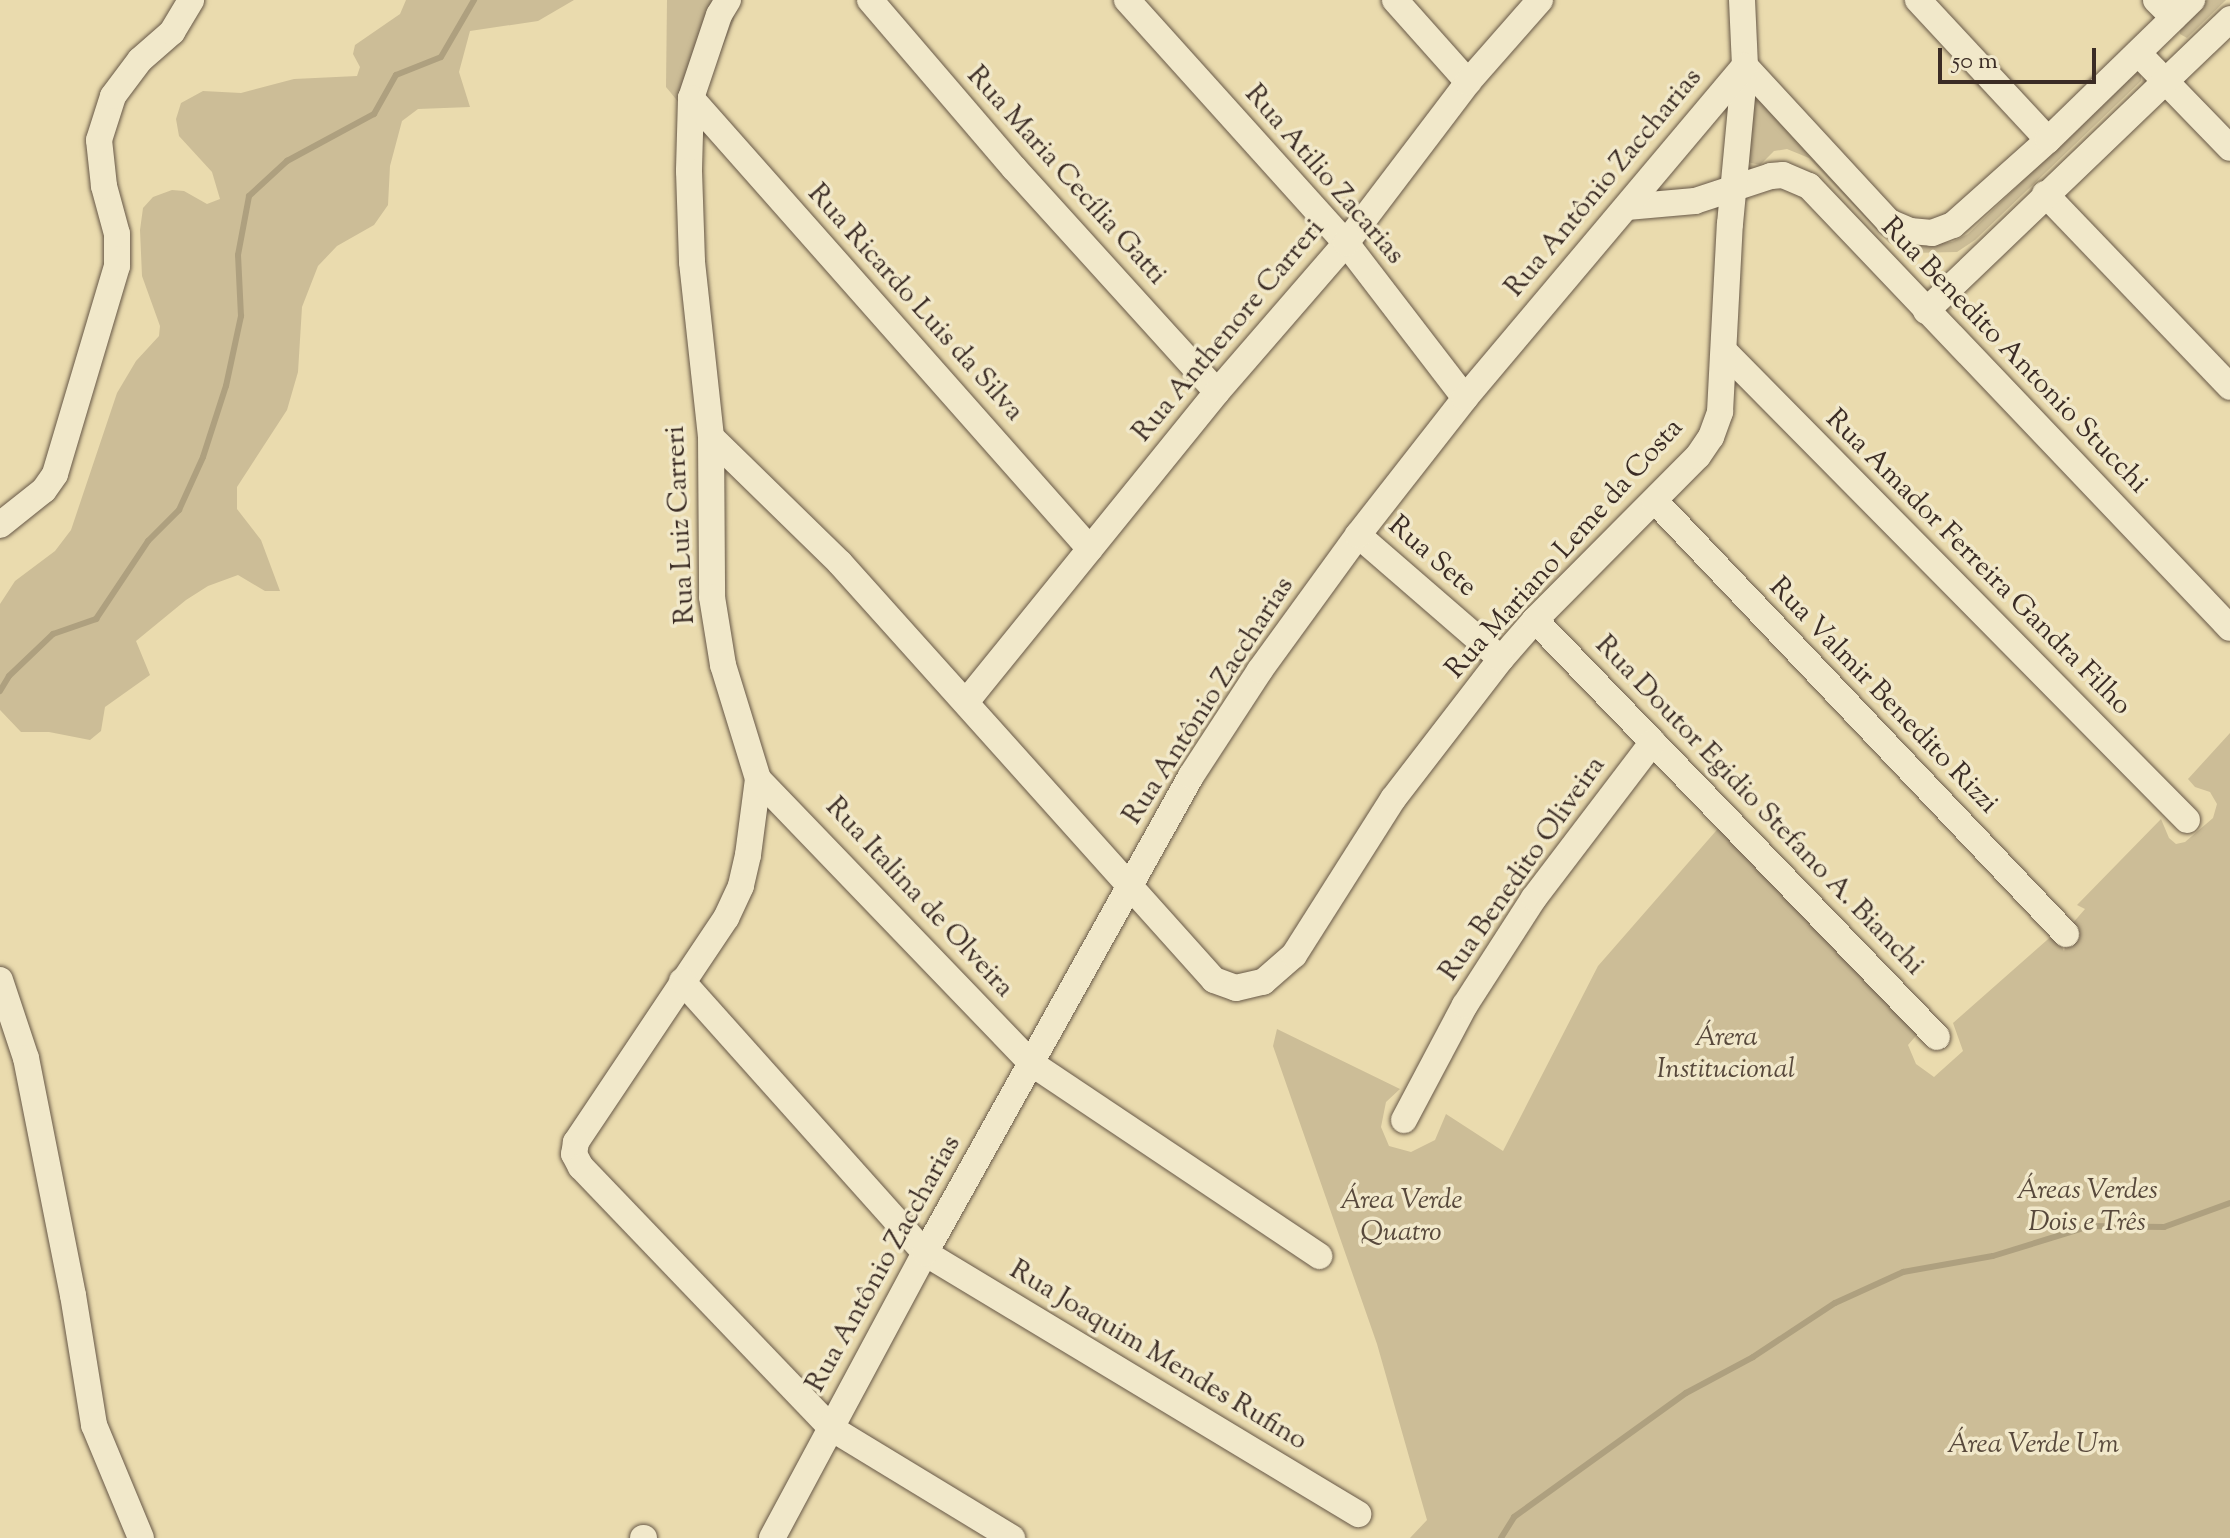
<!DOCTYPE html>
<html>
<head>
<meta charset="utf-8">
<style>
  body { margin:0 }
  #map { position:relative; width:2230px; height:1538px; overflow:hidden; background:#eadbae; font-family:"Sorts Mill Goudy",serif }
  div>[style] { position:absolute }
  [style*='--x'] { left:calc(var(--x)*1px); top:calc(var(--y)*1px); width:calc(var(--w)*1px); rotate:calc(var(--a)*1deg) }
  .green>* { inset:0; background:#ccbd97 }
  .stream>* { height:6px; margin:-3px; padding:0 3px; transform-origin:3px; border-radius:3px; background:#aea07f }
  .roads { filter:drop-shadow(0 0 2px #675847) drop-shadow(0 0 2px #675847) }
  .minor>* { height:26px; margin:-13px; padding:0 13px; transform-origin:13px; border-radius:13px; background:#f1e8ca }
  span { translate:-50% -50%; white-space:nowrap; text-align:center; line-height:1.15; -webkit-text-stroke:7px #f1e8ca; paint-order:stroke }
  .street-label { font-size:28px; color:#3b2c25 }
  .park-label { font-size:28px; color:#58493c; font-style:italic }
  .scale { position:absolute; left:1938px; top:48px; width:158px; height:36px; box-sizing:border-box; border:4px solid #3b2c25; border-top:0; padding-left:10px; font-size:24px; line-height:28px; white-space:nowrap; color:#3b2c25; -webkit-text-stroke:6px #f1e8ca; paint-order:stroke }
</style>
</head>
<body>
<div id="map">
  <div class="green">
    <i style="clip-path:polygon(406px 0,574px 0,538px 21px,470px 31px,459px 72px,470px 107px,418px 109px,402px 121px,390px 166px,388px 205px,374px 225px,337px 246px,318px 266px,302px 307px,298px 372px,287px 410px,237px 487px,237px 509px,261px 540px,280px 591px,265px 591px,238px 575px,208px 586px,186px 600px,136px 641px,150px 675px,105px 707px,101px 731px,90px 740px,49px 732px,21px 732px,0 710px,0 604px,15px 581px,55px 551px,71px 530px,117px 393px,136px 361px,159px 336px,160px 326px,142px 276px,140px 230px,143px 208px,153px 197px,172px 190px,184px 191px,207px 204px,220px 199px,212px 172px,179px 136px,176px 119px,181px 103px,203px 91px,241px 93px,294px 79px,357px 76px,360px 67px,353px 54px,355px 45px,400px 14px)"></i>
    <i style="clip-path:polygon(667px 0,736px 0,734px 20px,705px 89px,680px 104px,666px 87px)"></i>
    <i style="clip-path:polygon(2207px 0,2226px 0,2187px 38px,2180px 34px,2180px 26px)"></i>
    <i style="clip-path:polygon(2134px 73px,2141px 75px,2141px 81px,1975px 240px,1957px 252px,1909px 253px,1889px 243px,1809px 158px,1787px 149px,1774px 151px,1760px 165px,1743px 161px,1744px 95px,1767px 104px,1932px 244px,1952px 242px,1968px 234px)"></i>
    <i style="clip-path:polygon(2230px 733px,2230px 1538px,1410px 1538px,1427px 1520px,1377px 1344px,1273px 1046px,1277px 1029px,1400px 1089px,1386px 1102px,1381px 1127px,1389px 1146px,1411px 1152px,1435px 1140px,1446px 1114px,1503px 1151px,1598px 966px,1722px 824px,1921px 1030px,1908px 1045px,1916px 1064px,1934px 1077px,1963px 1051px,1953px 1023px,2055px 933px,2064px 951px,2072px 924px,2085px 909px,2077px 905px,2161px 819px,2169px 838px,2176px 844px,2185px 842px,2213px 818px,2217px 804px,2210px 792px,2195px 787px,2188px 779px)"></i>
  </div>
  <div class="stream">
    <i style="--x:0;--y:691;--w:17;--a:-59"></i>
    <i style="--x:9;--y:676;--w:61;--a:-43.7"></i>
    <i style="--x:53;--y:634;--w:46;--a:-19.2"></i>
    <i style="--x:96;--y:619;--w:94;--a:-56.3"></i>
    <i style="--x:148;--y:541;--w:44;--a:-45"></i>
    <i style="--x:179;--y:510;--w:58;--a:-65.6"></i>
    <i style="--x:203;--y:457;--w:75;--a:-72.1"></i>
    <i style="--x:226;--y:386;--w:72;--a:-77.9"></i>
    <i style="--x:241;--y:316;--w:61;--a:-92.8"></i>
    <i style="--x:238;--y:255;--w:60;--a:-79.4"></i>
    <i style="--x:249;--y:196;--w:52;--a:-42.6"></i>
    <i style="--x:287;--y:161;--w:99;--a:-28.4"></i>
    <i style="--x:374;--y:114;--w:45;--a:-60.6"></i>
    <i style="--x:396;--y:75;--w:48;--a:-21.8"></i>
    <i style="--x:441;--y:57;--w:66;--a:-59.9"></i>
    <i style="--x:1501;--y:1538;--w:25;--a:-58"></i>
    <i style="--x:1514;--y:1517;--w:212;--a:-35.8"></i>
    <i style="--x:1686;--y:1393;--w:76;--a:-28.2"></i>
    <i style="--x:1753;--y:1357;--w:98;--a:-33.4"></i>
    <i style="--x:1835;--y:1303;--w:75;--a:-24.5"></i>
    <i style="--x:1903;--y:1272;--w:91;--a:-10.1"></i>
    <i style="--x:1993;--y:1256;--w:102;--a:-17.2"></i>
    <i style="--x:2090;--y:1226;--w:74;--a:0.8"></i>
    <i style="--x:2164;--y:1227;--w:70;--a:-20"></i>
  </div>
  <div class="roads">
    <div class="minor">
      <i style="--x:728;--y:0;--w:17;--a:121"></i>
      <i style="--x:719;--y:15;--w:88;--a:108.6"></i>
      <i style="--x:691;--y:98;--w:73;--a:91.6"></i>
      <i style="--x:689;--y:171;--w:91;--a:88.1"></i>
      <i style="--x:692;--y:262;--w:176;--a:83.8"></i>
      <i style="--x:711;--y:437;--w:160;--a:89.6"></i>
      <i style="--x:712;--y:597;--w:69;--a:80.8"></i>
      <i style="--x:723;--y:665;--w:119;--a:72.9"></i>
      <i style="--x:758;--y:779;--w:77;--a:97.5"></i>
      <i style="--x:748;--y:855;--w:32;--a:103"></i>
      <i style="--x:741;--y:886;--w:35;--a:115"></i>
      <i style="--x:726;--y:918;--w:270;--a:123.8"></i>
      <i style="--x:576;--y:1142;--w:12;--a:99"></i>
      <i style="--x:574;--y:1154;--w:15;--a:62"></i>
      <i style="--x:581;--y:1167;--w:361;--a:46.2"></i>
      <i style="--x:831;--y:1428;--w:212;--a:31.3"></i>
      <i style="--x:870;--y:0;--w:221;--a:49.4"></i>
      <i style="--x:1014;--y:168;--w:302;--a:47.8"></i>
      <i style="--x:1127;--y:0;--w:327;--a:48"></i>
      <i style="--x:1346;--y:243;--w:195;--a:52.5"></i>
      <i style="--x:1395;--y:0;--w:110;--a:48.3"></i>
      <i style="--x:1918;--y:0;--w:191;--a:47.1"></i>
      <i style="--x:2156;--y:0;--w:25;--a:45"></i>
      <i style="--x:2138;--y:53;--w:132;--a:45.9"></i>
      <i style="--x:1745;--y:66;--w:212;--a:47.3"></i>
      <i style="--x:1889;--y:222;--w:23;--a:23"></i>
      <i style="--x:1910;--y:231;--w:22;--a:5"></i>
      <i style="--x:1932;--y:233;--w:22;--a:-21"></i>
      <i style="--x:1953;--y:225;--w:127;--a:-41.8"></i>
      <i style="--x:2048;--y:140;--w:201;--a:-44.2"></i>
      <i style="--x:691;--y:98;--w:602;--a:48.5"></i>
      <i style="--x:2045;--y:194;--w:267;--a:46.2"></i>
      <i style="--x:1627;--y:207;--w:68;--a:-5"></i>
      <i style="--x:1695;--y:201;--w:80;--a:-18.2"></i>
      <i style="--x:1771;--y:176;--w:12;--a:-5"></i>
      <i style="--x:1783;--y:175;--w:28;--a:23"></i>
      <i style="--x:1809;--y:186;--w:610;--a:46.39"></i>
      <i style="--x:1926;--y:311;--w:422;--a:-43.8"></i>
      <i style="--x:1724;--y:351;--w:659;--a:45.37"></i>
      <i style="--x:711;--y:437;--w:180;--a:44.3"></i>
      <i style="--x:840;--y:563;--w:560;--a:48.11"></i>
      <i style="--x:1214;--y:980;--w:23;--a:20"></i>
      <i style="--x:1236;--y:988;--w:28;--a:-13"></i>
      <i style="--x:1263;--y:982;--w:41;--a:-41.1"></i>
      <i style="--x:1294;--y:955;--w:185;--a:-57.6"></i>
      <i style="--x:1393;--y:799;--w:177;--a:-52.4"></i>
      <i style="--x:1501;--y:659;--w:52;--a:-48.9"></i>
      <i style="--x:1535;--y:620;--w:231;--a:-45.2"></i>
      <i style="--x:1698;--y:456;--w:23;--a:-56"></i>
      <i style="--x:1711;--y:437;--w:27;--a:-70"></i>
      <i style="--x:1720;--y:412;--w:188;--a:-87"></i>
      <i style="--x:1730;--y:224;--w:159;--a:-84.6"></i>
      <i style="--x:1745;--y:66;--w:66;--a:-92.6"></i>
      <i style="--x:1655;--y:501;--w:597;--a:46.49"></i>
      <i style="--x:0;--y:525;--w:56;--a:-38.5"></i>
      <i style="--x:44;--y:490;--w:19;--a:-55"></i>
      <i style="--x:55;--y:474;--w:217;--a:-73.4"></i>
      <i style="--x:117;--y:266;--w:32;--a:-90"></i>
      <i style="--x:117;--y:234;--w:50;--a:-105.2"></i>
      <i style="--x:104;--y:186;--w:46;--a:-96.2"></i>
      <i style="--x:99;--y:140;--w:46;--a:-72.3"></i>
      <i style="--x:113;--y:96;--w:45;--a:-53.1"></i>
      <i style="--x:140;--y:60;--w:43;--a:-41.2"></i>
      <i style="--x:172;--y:32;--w:37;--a:-59"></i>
      <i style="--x:1358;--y:535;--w:189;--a:40.9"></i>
      <i style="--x:1535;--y:620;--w:579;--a:46.05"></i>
      <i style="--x:966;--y:702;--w:399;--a:-51"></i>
      <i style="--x:1217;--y:392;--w:197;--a:-49.1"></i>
      <i style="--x:1346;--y:243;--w:202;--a:-52.8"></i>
      <i style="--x:1468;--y:82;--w:109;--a:-48.7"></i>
      <i style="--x:758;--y:779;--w:394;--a:46.1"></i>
      <i style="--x:1031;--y:1063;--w:347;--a:33.8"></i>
      <i style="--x:0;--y:980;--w:82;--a:71.6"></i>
      <i style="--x:26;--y:1058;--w:242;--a:78.8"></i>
      <i style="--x:73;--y:1295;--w:132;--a:80.8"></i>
      <i style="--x:94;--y:1425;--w:122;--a:67.4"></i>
      <i style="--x:682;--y:981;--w:365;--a:48.2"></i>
      <i style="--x:925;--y:1253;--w:506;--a:31.08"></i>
      <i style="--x:1404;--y:1120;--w:130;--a:-62.1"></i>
      <i style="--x:1465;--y:1005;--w:127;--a:-57.2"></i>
      <i style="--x:1534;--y:898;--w:196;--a:-52.7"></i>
      <i style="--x:643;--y:1538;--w:1;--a:0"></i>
      <i style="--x:772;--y:1538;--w:323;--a:-61.8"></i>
      <i style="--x:925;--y:1253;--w:546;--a:-60.85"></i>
      <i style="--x:1191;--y:776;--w:126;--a:-56.9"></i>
      <i style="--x:1260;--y:670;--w:167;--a:-54"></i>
      <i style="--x:1358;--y:535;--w:174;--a:-52"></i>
      <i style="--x:1465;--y:398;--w:434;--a:-49.9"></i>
    </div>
  </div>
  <div class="street-label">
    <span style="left:1324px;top:175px;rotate:49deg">Rua Atilio Zacarias</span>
    <span style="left:1066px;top:176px;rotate:48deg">Rua Maria Cecília Gatti</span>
    <span style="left:1604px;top:183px;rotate:-50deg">Rua Antônio Zaccharias</span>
    <span style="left:915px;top:303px;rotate:48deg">Rua Ricardo Luis da Silva</span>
    <span style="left:1229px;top:331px;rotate:-50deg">Rua Anthenore Carreri</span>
    <span style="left:2014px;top:356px;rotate:46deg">Rua Benedito Antonio Stucchi</span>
    <span style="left:681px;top:525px;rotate:-93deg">Rua Luiz Carreri</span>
    <span style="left:1565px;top:549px;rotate:-48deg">Rua Mariano Leme da Costa</span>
    <span style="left:1432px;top:557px;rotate:41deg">Rua Sete</span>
    <span style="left:1978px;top:563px;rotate:45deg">Rua Amador Ferreira Gandra Filho</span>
    <span style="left:1883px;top:696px;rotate:46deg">Rua Valmir Benedito Rizzi</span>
    <span style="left:1209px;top:701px;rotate:-57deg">Rua Antônio Zaccharias</span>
    <span style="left:1759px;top:806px;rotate:46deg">Rua Doutor Egidio Stefano A. Bianchi</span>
    <span style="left:1523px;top:869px;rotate:-55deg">Rua Benedito Oliveira</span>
    <span style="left:919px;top:898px;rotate:47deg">Rua Italina de Olveira</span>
    <span style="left:884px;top:1264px;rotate:-61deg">Rua Antônio Zaccharias</span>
    <span style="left:1158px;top:1356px;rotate:31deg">Rua Joaquim Mendes Rufino</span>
  </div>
  <div class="park-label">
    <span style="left:1726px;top:1054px">Árera<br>Institucional</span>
    <span style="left:2087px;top:1207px">Áreas Verdes<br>Dois e Três</span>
    <span style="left:1401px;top:1217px">Área Verde<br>Quatro</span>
    <span style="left:2033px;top:1445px">Área Verde Um</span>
  </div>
  <div class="scale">50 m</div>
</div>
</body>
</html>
